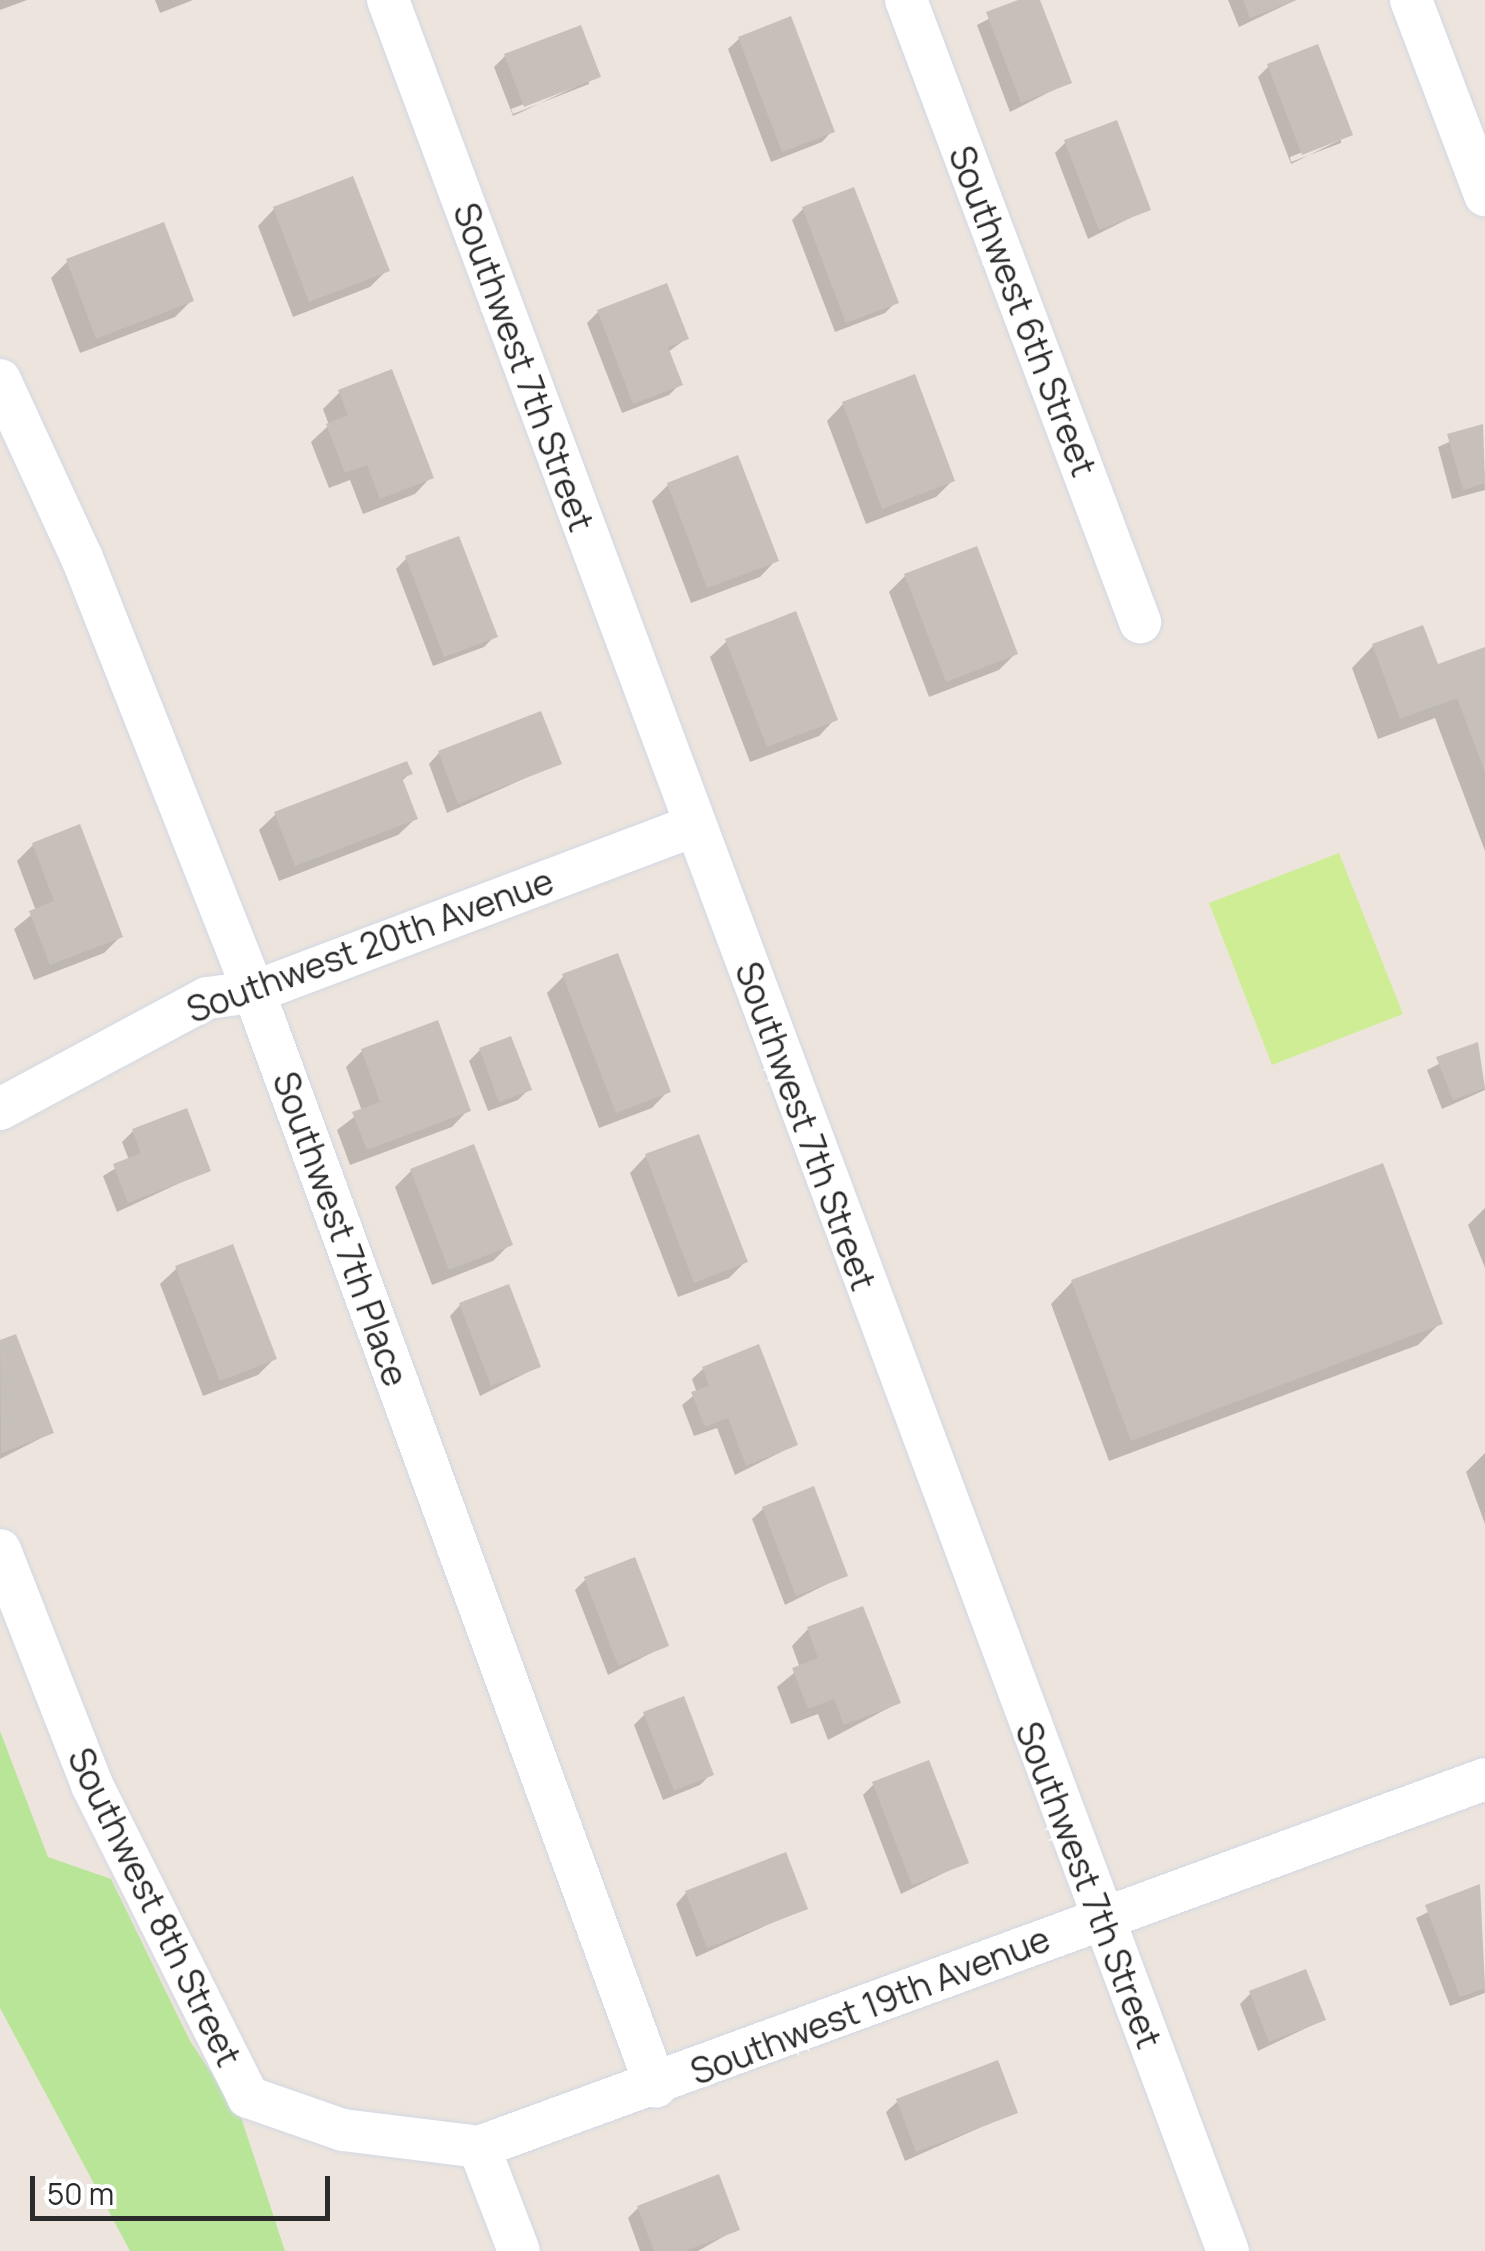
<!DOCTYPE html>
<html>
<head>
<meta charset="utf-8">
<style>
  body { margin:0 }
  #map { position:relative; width:1485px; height:2251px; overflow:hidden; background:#ede5dd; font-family:Manrope,sans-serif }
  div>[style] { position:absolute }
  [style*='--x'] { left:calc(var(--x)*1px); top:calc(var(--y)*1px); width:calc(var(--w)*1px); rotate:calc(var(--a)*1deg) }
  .green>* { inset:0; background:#b9e599 }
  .pitch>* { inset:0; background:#cfed94 }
  .shadow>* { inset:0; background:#0003 }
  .building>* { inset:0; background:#c6c0b9 }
  .roads { filter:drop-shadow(0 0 2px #d2d7e4) drop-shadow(0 0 2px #d2d7e4) }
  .street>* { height:42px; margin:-21px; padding:0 21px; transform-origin:21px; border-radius:21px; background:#fff }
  span { translate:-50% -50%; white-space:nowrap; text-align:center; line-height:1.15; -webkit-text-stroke:8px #fff; paint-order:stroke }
  .street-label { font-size:35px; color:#2b2b2b }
  .scale { position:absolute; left:30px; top:2176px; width:300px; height:45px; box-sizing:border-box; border:5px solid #2b2b2b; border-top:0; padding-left:12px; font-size:30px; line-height:35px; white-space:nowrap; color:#2b2b2b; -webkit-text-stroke:8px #fff; paint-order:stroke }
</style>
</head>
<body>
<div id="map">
  <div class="green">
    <i style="clip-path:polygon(0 1731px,48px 1857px,111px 1879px,190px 2041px,241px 2117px,285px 2251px,130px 2251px,0 2008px)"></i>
  </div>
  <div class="pitch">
    <i style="clip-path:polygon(1339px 853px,1403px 1014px,1272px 1065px,1209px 903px)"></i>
  </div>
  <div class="shadow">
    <i style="clip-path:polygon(0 0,27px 0,0 10px)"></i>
    <i style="clip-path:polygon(155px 0,193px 0,160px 13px)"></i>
    <i style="clip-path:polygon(1025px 0,1038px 0,1069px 82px,1010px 112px,977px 25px)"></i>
    <i style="clip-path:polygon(1228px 0,1296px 0,1239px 27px)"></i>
    <i style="clip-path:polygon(739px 39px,832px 131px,822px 142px,771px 162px,728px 49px)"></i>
    <i style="clip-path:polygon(evenodd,505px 56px,598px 76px,513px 116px,494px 67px,505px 56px,589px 79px,589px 84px,513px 114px,511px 109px,589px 79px)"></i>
    <i style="clip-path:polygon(evenodd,1269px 66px,1350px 135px,1291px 164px,1258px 77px,1269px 66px,1341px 137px,1341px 143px,1291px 162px,1290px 157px,1341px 137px)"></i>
    <i style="clip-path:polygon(1066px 142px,1148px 209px,1088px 239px,1055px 153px)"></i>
    <i style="clip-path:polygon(274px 209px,387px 270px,370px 287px,293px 317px,258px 226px)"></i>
    <i style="clip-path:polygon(803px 209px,896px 302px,885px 313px,835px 332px,792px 220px)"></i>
    <i style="clip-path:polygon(67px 262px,191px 301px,175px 317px,80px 353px,51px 278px)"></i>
    <i style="clip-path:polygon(598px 312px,686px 339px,668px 352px,680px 384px,669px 395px,622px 413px,587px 323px)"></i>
    <i style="clip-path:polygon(340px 392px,431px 477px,415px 494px,363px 514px,350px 480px,329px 488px,311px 442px,329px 425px,323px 409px)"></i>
    <i style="clip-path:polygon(843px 404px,952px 481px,936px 497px,866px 524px,827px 421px)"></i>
    <i style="clip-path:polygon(1482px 427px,1485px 490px,1452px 499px,1438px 447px)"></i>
    <i style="clip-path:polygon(668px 485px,776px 560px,760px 577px,691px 603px,652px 501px)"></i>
    <i style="clip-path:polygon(407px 558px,495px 636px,484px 647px,433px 666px,396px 569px)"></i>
    <i style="clip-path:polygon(905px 576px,1016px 653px,999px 670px,929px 697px,889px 592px)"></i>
    <i style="clip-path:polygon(727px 641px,835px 719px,819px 736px,750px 762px,710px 657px)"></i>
    <i style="clip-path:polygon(1373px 646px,1437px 667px,1485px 649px,1485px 851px,1435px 718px,1378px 739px,1352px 668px)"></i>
    <i style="clip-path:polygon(439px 753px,559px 763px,447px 813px,429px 764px)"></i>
    <i style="clip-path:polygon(410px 773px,401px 782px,415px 819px,398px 835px,279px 881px,259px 830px,276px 814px)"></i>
    <i style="clip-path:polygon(33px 845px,120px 937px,104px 953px,34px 980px,14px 929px,36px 911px,17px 861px)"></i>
    <i style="clip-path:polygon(564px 976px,668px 1091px,652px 1108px,599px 1128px,547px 993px)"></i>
    <i style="clip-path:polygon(1476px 1045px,1485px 1090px,1442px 1109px,1427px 1070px)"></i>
    <i style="clip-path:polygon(480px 1050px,529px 1089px,518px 1100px,488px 1111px,469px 1061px)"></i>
    <i style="clip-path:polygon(362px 1051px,468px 1110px,452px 1127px,350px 1165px,337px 1130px,362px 1111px,346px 1067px)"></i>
    <i style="clip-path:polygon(133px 1131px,208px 1170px,117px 1212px,103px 1176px,129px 1160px,122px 1142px)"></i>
    <i style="clip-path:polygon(646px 1156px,745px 1262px,729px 1278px,678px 1297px,630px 1173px)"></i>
    <i style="clip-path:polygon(411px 1171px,510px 1244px,493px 1261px,432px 1285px,395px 1187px)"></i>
    <i style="clip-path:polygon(1485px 1208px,1485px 1268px,1468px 1225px)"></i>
    <i style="clip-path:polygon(177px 1268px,274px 1359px,258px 1375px,203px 1396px,160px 1284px)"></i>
    <i style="clip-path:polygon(1072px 1282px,1440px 1323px,1418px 1345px,1109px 1461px,1051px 1304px)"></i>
    <i style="clip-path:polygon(460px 1305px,538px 1367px,480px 1396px,450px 1316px)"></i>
    <i style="clip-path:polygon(14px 1337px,51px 1433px,0 1459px,0 1342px)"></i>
    <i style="clip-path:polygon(703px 1369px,795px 1445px,735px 1475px,717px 1428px,694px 1436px,682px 1405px,697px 1393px,692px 1379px)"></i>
    <i style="clip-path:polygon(1485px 1453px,1485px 1524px,1466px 1472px)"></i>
    <i style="clip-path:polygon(763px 1509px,845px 1575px,785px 1605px,752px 1519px)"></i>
    <i style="clip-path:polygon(586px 1579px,667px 1645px,608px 1675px,575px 1590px)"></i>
    <i style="clip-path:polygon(808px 1629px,898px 1703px,828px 1740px,818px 1714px,791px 1724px,777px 1687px,800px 1668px,792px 1646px)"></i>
    <i style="clip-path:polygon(645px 1714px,711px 1774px,700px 1785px,663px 1800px,634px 1725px)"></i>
    <i style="clip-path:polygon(874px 1784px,966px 1862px,901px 1894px,863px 1795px)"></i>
    <i style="clip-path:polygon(1479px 1887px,1485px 1993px,1450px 2006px,1416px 1918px)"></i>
    <i style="clip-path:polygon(686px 1893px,805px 1908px,696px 1957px,676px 1904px)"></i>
    <i style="clip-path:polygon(1251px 1993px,1323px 2020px,1258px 2051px,1240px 2004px)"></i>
    <i style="clip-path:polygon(897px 2102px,1015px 2112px,905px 2161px,886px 2112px)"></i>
    <i style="clip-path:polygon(638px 2208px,737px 2229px,698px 2251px,640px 2251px,628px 2218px)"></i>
  </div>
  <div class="building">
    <i style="clip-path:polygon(1018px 0,1040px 0,1072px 83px,1021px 103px,986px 12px)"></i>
    <i style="clip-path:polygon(1243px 0,1296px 0,1250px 18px)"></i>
    <i style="clip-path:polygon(791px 16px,835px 132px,782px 152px,738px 37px)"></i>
    <i style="clip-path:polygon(581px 25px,601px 77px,524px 107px,504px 54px)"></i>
    <i style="clip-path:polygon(1318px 44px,1353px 135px,1302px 155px,1267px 64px)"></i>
    <i style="clip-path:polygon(1117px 120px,1151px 210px,1099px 230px,1064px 140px)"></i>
    <i style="clip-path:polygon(353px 176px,390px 271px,309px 302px,273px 207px)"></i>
    <i style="clip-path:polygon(854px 187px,899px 303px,846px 323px,802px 207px)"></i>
    <i style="clip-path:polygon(164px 222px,194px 301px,96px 339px,66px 259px)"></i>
    <i style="clip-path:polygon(667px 283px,689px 339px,668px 347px,683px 385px,633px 404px,597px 310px)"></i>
    <i style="clip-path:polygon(392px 369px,434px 478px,380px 499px,367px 465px,345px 473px,326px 424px,348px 415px,338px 390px)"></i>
    <i style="clip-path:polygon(915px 374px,955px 481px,882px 509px,842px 402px)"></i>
    <i style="clip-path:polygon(1483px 424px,1485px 483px,1463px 490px,1447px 434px)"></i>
    <i style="clip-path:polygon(738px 455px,779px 561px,707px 588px,667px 483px)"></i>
    <i style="clip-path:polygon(459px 536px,498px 637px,444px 657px,405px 556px)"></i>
    <i style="clip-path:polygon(977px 546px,1018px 654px,946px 682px,904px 574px)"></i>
    <i style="clip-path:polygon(796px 611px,838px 720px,767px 747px,725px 639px)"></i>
    <i style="clip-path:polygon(1423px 625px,1438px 664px,1485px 647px,1485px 772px,1457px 698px,1400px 719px,1372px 644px)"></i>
    <i style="clip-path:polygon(541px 711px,562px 764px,458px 804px,438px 751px)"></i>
    <i style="clip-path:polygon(407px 761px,413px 774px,402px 778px,418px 819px,295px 866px,274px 812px)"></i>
    <i style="clip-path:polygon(80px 824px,123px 937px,50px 965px,29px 911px,54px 901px,32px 843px)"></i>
    <i style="clip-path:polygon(618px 953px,671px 1092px,616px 1113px,562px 974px)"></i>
    <i style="clip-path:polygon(438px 1020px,471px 1111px,367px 1150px,352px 1112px,380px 1102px,361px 1049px)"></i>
    <i style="clip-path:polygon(511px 1036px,532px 1090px,499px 1102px,479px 1048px)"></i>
    <i style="clip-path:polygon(1478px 1042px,1485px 1088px,1453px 1100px,1436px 1057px)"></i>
    <i style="clip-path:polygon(187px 1108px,211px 1171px,128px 1203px,113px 1164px,141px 1153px,132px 1129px)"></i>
    <i style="clip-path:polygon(699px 1134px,748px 1262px,694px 1283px,645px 1154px)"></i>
    <i style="clip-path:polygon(474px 1144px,513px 1245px,449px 1270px,410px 1169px)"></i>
    <i style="clip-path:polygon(1383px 1163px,1443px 1324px,1131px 1441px,1071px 1280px)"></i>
    <i style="clip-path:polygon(233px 1244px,277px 1359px,220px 1381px,175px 1266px)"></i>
    <i style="clip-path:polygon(509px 1284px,541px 1367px,491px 1386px,459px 1303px)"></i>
    <i style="clip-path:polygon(16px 1334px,54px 1433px,1px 1453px,0 1340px)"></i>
    <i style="clip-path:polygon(759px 1344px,798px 1445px,746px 1466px,728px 1418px,705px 1427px,691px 1392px,709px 1386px,702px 1367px)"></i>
    <i style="clip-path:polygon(814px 1486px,848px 1576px,796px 1596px,762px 1507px)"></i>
    <i style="clip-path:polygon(635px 1557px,669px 1646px,618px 1666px,584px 1577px)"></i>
    <i style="clip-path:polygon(863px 1606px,901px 1703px,844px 1725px,834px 1699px,808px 1709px,792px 1668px,818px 1658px,807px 1627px)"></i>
    <i style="clip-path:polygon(684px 1696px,714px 1775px,674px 1791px,643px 1712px)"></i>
    <i style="clip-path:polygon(929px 1760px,969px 1863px,912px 1885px,872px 1782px)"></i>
    <i style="clip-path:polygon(786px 1852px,808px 1909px,707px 1948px,685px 1891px)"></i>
    <i style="clip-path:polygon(1480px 1884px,1485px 1988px,1460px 1997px,1425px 1905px)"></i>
    <i style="clip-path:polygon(1306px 1969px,1326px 2020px,1269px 2042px,1249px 1991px)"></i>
    <i style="clip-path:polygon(998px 2060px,1018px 2113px,916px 2152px,896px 2099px)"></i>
    <i style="clip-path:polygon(719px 2174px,740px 2230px,685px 2251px,654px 2251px,637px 2206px)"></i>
  </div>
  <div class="roads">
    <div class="street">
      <i style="--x:388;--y:0;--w:2403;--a:69.54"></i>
      <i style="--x:906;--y:0;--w:665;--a:69.38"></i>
      <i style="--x:1411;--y:0;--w:209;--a:69.2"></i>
      <i style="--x:0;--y:380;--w:196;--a:65.3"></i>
      <i style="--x:82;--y:558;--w:467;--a:68.4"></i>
      <i style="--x:254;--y:992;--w:1166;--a:69.84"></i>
      <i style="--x:0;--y:1109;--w:235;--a:-28.2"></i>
      <i style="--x:207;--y:998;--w:47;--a:-7.3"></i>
      <i style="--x:254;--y:992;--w:470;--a:-20.7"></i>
      <i style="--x:0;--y:1550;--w:252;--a:68.6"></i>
      <i style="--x:92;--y:1785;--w:349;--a:63.4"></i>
      <i style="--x:248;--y:2097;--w:101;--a:19.2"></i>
      <i style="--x:343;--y:2130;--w:137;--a:7.1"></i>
      <i style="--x:479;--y:2147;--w:1071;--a:-20.09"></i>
      <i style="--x:479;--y:2147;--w:111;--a:69"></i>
    </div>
  </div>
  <div class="street-label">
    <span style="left:1023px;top:311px;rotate:69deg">Southwest 6th Street</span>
    <span style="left:524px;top:367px;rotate:70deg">Southwest 7th Street</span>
    <span style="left:370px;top:945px;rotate:-20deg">Southwest 20th Avenue</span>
    <span style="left:806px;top:1126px;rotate:70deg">Southwest 7th Street</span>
    <span style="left:341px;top:1229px;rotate:70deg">Southwest 7th Place</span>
    <span style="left:1089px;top:1885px;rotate:69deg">Southwest 7th Street</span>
    <span style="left:155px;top:1907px;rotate:64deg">Southwest 8th Street</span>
    <span style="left:870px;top:2005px;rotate:-21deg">Southwest 19th Avenue</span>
  </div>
  <div class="scale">50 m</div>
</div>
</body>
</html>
